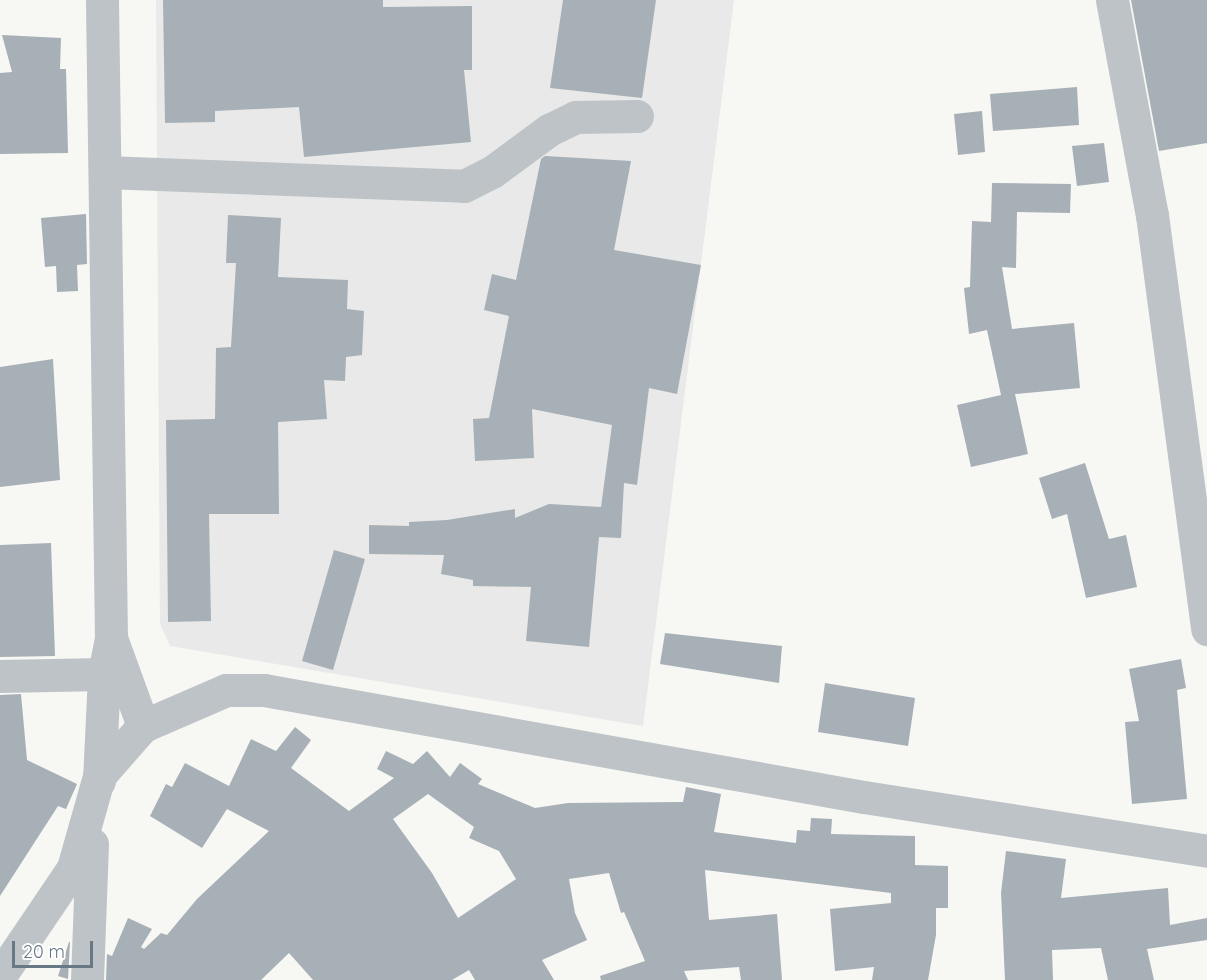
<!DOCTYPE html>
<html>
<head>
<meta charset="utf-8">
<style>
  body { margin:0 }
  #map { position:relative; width:1207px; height:980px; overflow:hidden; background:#f7f7f4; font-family:Quicksand,sans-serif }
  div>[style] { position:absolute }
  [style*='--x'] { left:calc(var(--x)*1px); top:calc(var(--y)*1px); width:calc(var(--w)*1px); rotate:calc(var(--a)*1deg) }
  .built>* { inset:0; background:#e8e9e8 }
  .building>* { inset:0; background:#a7b0b6 }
  .minor>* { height:33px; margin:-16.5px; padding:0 16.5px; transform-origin:16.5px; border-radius:16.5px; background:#bec3c7 }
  span { translate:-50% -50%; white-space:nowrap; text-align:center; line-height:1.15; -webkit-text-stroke:6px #fff; paint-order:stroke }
  .scale { position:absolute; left:12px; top:941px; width:81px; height:27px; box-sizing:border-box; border:3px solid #677985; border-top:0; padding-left:8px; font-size:18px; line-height:21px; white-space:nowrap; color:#677985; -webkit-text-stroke:4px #fff; paint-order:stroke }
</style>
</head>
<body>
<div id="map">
  <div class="built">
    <i style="clip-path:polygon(156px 0,734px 0,643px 726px,170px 646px,160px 624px)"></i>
  </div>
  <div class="building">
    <i style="clip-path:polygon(163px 0,383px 0,383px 7px,472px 6px,472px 70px,464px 70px,471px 142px,304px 157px,299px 107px,215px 111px,215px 122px,165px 123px)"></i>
    <i style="clip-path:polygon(563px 0,656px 0,642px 98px,550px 88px)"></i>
    <i style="clip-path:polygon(1131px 0,1207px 0,1207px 143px,1159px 151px)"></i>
    <i style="clip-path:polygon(2px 35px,61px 38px,60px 69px,66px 69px,68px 153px,0 154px,0 73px,12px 72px)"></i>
    <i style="clip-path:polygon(1077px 87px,1079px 125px,993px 131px,990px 94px)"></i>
    <i style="clip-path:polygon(982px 111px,985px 152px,958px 155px,954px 114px)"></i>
    <i style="clip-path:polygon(1104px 143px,1109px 182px,1077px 186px,1072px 146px)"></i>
    <i style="clip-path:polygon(545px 156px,631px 161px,614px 250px,701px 265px,677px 394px,649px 388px,637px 485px,624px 483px,621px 538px,599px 537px,589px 647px,526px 641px,531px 587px,473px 586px,473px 580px,441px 574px,444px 555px,369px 554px,369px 525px,409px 526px,409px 522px,447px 520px,515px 509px,515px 518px,549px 504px,601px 507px,612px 425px,532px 409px,534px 458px,475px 461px,473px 419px,489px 418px,509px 316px,484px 310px,492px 274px,516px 280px,541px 159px)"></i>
    <i style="clip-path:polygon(992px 183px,1071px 184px,1070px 213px,1017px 212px,1016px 268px,1002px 267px,1012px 329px,1074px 323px,1080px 388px,1015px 394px,1028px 454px,971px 467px,957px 405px,1001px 395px,987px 330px,969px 334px,964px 288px,970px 287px,972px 221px,991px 222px)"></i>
    <i style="clip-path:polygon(86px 214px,87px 264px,77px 265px,78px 291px,57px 292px,56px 266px,45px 267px,41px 218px)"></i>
    <i style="clip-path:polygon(228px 215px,281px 218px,278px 277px,348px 280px,347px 309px,364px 311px,362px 355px,346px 357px,345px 381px,324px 380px,327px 419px,278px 422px,279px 514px,209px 514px,211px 621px,168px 622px,166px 420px,215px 419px,216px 348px,231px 347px,236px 263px,226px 263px)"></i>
    <i style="clip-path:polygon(53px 359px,60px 480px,0 487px,0 367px)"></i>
    <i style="clip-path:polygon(1085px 463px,1109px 539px,1126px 535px,1137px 587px,1086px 598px,1067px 514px,1052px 519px,1039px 478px)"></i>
    <i style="clip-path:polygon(51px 543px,55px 656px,0 657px,0 545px)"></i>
    <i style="clip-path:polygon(334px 550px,365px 559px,333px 670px,302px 661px)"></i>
    <i style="clip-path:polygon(665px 633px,782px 646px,779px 683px,660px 664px)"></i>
    <i style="clip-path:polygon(1181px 659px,1186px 688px,1177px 690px,1187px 799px,1132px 804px,1125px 722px,1139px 721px,1129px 669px)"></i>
    <i style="clip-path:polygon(825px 683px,915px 698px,908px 746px,818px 732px)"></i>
    <i style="clip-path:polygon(21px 694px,27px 760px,77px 784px,66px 809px,58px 806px,0 896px,0 695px)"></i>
    <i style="clip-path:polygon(evenodd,295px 727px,311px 740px,291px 768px,349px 811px,394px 778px,377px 769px,386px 751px,413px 764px,427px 751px,450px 777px,460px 763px,482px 779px,478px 784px,535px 808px,568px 803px,683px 802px,686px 787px,721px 794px,714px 832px,796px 843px,797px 830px,810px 831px,811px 818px,832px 819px,831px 834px,915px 836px,915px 865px,948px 866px,948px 908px,936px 908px,936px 935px,928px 980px,872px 980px,874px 967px,835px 971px,830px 909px,891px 903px,891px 893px,705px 870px,709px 920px,777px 914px,782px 980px,741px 980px,739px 967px,684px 971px,688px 980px,601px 980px,600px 976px,645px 961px,624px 912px,621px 913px,609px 873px,569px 879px,575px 913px,587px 940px,542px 960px,554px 980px,475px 980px,469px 970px,452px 980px,313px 980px,289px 953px,261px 980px,106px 980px,107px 954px,112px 956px,128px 918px,152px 929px,141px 947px,144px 949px,161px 933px,167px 935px,197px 899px,269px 831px,227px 809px,202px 848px,150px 816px,166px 784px,172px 787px,185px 763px,229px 786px,251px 739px,276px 751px,295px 727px,428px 794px,474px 827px,469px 838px,499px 851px,516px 879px,458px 918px,432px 873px,393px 819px,428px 794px)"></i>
    <i style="clip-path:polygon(1006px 851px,1066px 859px,1061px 898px,1168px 888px,1170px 925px,1207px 918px,1207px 940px,1147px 949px,1154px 980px,1108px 980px,1101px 948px,1052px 950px,1053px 980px,1005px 980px,1001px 893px)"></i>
    <i style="clip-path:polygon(69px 942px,70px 942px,68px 979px,58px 976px)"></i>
  </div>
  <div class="minor">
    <i style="--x:1112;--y:0;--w:219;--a:79.5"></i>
    <i style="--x:1152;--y:215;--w:418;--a:82.4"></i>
    <i style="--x:105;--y:172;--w:359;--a:2.2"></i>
    <i style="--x:464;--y:186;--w:31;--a:-27"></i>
    <i style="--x:492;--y:172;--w:71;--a:-36.4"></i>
    <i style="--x:549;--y:130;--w:30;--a:-26"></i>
    <i style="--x:576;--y:117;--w:61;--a:-0.9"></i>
    <i style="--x:111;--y:638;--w:94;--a:70"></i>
    <i style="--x:0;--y:676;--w:104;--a:-1.1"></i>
    <i style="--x:99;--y:781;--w:107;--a:-87.3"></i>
    <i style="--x:104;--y:674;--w:37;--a:-79"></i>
    <i style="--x:111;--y:638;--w:638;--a:-90.81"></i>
    <i style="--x:0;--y:976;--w:130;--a:-55.9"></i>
    <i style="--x:73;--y:868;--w:96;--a:-74.2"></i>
    <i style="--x:99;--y:776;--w:67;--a:-48.7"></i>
    <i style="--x:143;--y:726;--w:90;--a:-23.4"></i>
    <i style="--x:226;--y:690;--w:38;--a:0"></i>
    <i style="--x:264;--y:690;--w:609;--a:10.11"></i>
    <i style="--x:864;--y:797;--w:347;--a:8.9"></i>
    <i style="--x:87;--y:980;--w:136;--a:-87.9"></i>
  </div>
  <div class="scale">20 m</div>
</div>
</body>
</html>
